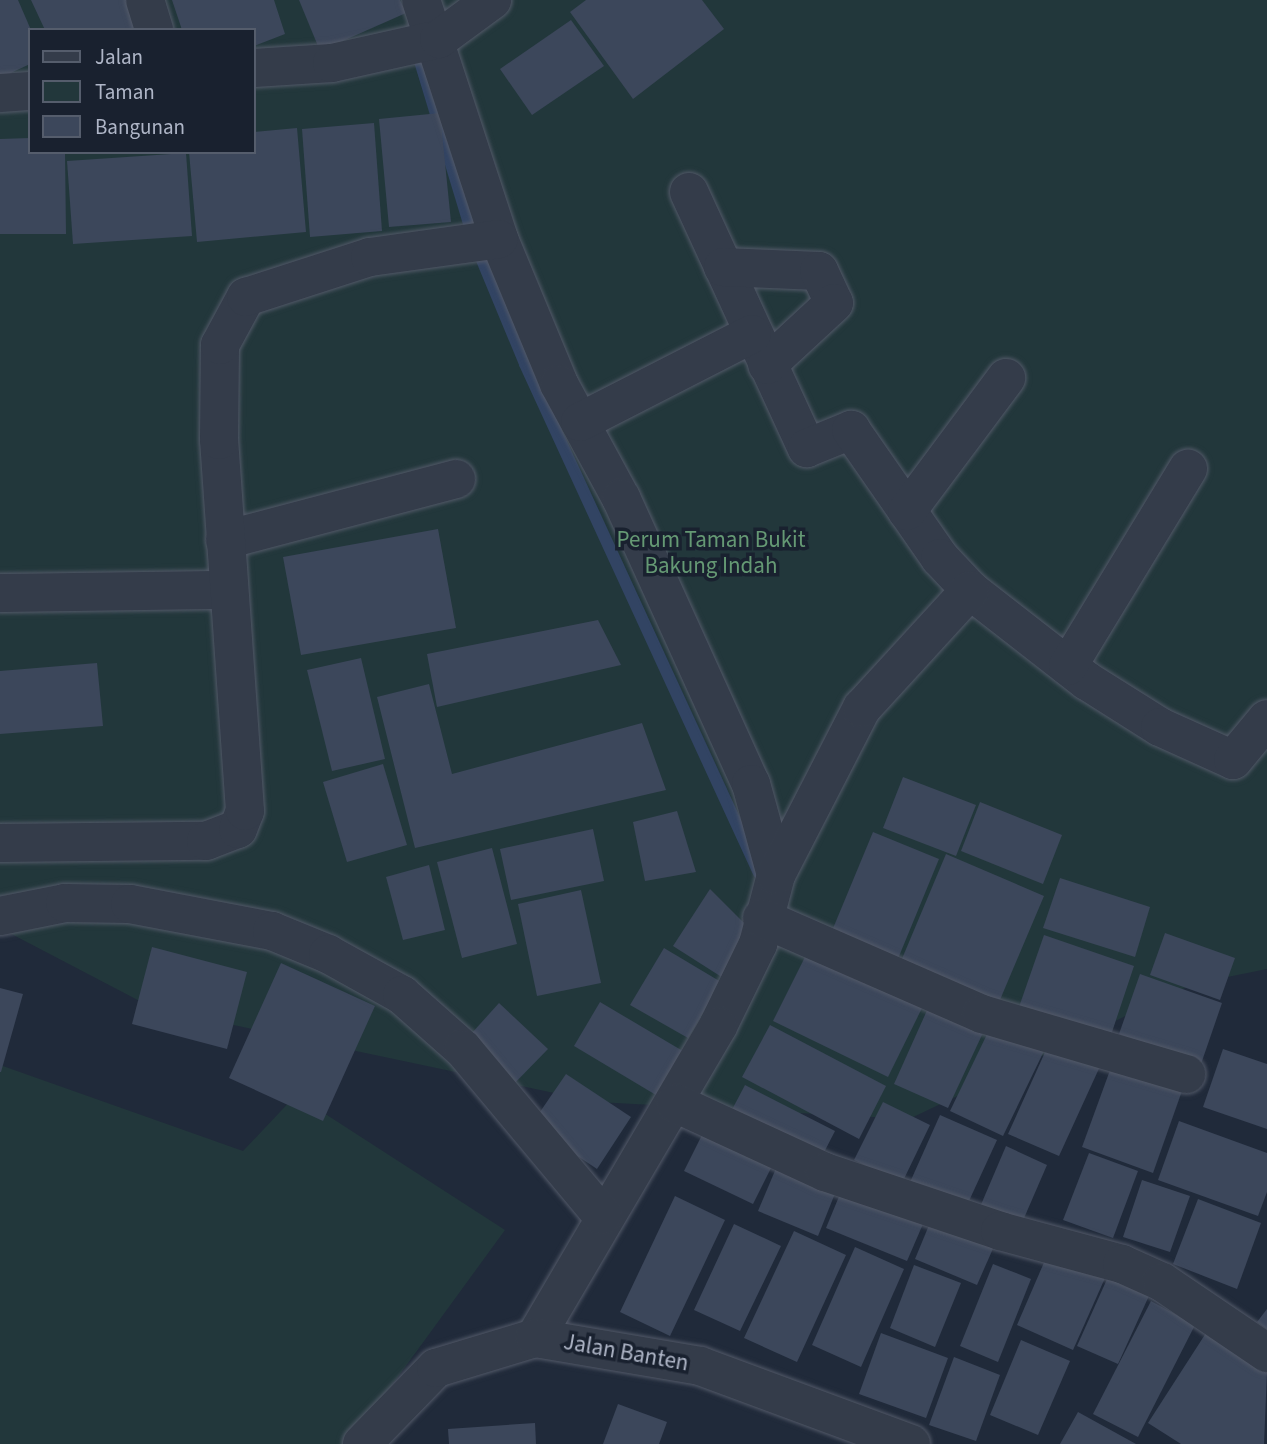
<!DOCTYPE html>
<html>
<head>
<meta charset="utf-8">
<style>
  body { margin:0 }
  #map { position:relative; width:1267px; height:1444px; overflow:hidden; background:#202a3a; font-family:"Source Sans 3",sans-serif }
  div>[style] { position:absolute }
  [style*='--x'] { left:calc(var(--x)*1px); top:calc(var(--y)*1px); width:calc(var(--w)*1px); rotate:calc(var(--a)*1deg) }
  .green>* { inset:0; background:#22373b }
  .stream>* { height:12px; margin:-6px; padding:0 6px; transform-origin:6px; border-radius:6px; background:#324463 }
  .building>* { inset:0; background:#3c475b }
  .roads { filter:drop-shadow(0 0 2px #525968) drop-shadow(0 0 2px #525968) }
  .minor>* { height:38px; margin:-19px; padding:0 19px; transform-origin:19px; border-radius:19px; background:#343c4a }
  span { translate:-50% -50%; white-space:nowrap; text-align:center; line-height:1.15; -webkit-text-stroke:7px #19212f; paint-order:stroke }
  .park-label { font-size:23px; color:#659974 }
  .street-label { font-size:23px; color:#afb6c7 }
  .legend { position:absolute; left:28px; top:28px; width:228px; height:126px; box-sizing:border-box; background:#19212f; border:2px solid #555d6c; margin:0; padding:9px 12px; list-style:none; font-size:21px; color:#afb6c7 }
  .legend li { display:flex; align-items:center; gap:14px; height:35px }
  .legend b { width:35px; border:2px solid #555d6c }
</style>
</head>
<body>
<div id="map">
  <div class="green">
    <i style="clip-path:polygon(evenodd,0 0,1267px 0,1267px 969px,1193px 984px,909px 1119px,597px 1102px,153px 1008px,0 928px,0 0,30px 30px,254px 30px,254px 152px,30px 152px,30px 30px)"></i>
    <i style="clip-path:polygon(0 1065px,243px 1151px,296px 1095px,505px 1230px,349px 1444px,0 1444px)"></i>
  </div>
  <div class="stream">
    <i style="--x:416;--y:48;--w:204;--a:73.2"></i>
    <i style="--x:475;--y:243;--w:131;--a:67.5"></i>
    <i style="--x:525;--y:364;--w:560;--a:65.31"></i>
  </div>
  <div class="building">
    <i style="clip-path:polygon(0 0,18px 0,31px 30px,30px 64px,0 78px)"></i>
    <i style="clip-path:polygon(31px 0,132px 0,145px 30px,45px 30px)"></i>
    <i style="clip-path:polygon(172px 0,274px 0,285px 34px,254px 46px,254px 30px,182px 30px)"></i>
    <i style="clip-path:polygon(299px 0,400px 0,406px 13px,320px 51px)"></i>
    <i style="clip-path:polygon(586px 0,702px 0,724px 29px,633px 99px,570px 12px)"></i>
    <i style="clip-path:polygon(571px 20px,604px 66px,532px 115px,500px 69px)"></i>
    <i style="clip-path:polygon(440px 113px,451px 222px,389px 227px,379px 119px)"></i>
    <i style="clip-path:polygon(374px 123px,382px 231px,310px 237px,302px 129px)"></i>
    <i style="clip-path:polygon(297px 128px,306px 232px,197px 242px,189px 152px,254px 152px,254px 132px)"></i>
    <i style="clip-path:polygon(30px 138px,30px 152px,65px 152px,66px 234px,0 234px,0 139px)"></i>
    <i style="clip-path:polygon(186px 153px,192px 236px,73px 244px,67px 161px)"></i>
    <i style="clip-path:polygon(438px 529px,456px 628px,301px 655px,283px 557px)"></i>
    <i style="clip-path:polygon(598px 620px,621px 665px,437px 707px,427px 654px)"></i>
    <i style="clip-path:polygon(361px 658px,385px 759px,332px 771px,307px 670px)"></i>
    <i style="clip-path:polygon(97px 663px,103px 726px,0 734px,0 671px)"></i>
    <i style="clip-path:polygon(429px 684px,452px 774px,642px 723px,666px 790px,415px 848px,377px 697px)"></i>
    <i style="clip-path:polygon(383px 764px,407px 845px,347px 862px,323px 782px)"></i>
    <i style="clip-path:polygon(903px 777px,976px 805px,956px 856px,883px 828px)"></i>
    <i style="clip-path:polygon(980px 802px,1062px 835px,1043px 884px,961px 851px)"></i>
    <i style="clip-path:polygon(677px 811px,696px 872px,645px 881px,633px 822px)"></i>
    <i style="clip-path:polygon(593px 829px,604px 881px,511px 900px,500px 849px)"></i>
    <i style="clip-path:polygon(873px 832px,939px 859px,895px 966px,829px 938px)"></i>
    <i style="clip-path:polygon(492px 848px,517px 944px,462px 958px,437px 862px)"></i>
    <i style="clip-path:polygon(946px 854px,1044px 896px,994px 1014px,896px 973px)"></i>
    <i style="clip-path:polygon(429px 865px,445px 930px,403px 940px,386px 877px)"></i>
    <i style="clip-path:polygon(1060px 878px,1150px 907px,1135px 957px,1043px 928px)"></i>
    <i style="clip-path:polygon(710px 889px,755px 934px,731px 983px,673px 946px)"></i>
    <i style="clip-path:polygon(581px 890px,601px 983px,537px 996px,518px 904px)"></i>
    <i style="clip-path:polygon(1165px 933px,1235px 958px,1220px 1000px,1150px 975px)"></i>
    <i style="clip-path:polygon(1044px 935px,1134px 966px,1110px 1038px,1019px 1007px)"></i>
    <i style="clip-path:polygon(811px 945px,925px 1002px,888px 1077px,773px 1021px)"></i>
    <i style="clip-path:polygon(152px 947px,247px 972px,227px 1049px,132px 1024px)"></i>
    <i style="clip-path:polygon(664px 948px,721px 982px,688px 1038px,630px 1005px)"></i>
    <i style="clip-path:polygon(281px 963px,375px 1006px,323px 1121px,229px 1078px)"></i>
    <i style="clip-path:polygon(1140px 974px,1222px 1003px,1201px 1064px,1119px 1034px)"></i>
    <i style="clip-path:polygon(0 988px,23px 994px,1px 1072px,0 1072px)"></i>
    <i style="clip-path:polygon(933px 997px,988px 1022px,948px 1108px,894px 1084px)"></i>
    <i style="clip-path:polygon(600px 1002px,698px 1060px,671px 1104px,574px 1046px)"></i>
    <i style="clip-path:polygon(499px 1003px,548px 1049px,509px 1089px,462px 1044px)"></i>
    <i style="clip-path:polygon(770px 1025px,886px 1086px,859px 1139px,742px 1077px)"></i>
    <i style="clip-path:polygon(991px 1026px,1044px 1051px,1003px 1136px,950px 1111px)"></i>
    <i style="clip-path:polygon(1051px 1039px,1102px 1062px,1059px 1156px,1008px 1134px)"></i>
    <i style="clip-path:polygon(1223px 1049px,1267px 1064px,1267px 1129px,1203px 1107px)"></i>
    <i style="clip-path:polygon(1113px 1062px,1183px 1088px,1153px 1173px,1082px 1147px)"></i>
    <i style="clip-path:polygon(566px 1074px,631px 1117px,597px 1169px,531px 1125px)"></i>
    <i style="clip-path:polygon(745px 1085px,835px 1131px,817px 1166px,726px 1121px)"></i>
    <i style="clip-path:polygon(883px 1102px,930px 1125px,902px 1183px,854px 1160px)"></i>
    <i style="clip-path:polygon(940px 1115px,997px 1140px,963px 1214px,907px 1189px)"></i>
    <i style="clip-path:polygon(1179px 1121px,1267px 1153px,1267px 1192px,1258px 1216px,1158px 1180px)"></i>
    <i style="clip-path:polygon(706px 1127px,775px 1160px,753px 1204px,684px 1171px)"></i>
    <i style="clip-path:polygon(1006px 1146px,1047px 1165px,1018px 1232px,977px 1214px)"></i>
    <i style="clip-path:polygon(1089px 1153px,1138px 1171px,1113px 1238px,1063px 1220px)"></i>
    <i style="clip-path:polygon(777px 1166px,836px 1191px,818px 1236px,758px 1211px)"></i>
    <i style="clip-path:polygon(1142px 1180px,1190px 1196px,1170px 1252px,1123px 1237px)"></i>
    <i style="clip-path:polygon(845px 1182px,926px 1217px,907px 1261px,826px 1228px)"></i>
    <i style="clip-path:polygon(675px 1196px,725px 1220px,670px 1336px,620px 1312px)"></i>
    <i style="clip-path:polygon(1198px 1199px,1261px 1223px,1237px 1289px,1173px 1264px)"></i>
    <i style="clip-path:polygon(932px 1218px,995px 1244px,977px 1285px,915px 1259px)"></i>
    <i style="clip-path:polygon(734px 1224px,781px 1246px,740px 1331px,694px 1310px)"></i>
    <i style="clip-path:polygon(794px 1231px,846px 1255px,797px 1362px,744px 1338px)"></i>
    <i style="clip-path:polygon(1052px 1244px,1109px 1269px,1073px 1350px,1017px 1325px)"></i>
    <i style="clip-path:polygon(855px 1247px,904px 1269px,861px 1367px,812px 1345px)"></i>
    <i style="clip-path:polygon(993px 1264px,1031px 1279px,998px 1362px,960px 1346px)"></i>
    <i style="clip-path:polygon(914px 1265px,961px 1283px,935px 1347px,890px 1328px)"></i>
    <i style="clip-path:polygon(1112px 1268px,1153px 1287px,1118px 1364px,1077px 1346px)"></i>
    <i style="clip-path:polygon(1151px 1301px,1195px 1325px,1138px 1437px,1093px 1414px)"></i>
    <i style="clip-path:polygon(1267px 1309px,1267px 1329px,1257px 1322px)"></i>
    <i style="clip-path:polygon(881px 1333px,948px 1358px,926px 1418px,859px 1394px)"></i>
    <i style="clip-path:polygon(1206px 1333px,1267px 1371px,1264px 1444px,1181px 1444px,1148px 1423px)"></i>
    <i style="clip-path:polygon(1021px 1340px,1070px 1361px,1038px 1435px,990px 1415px)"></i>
    <i style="clip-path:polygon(954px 1357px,1000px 1375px,976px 1441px,929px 1425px)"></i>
    <i style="clip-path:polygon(618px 1404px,667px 1422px,659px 1444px,603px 1444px)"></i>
    <i style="clip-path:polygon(1078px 1412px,1136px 1444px,1060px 1444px)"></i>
    <i style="clip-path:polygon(535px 1423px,536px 1444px,449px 1444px,448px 1429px)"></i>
  </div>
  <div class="roads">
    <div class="minor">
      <i style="--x:145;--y:0;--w:31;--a:73"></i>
      <i style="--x:421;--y:0;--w:251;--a:71.9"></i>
      <i style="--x:499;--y:239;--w:157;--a:67.5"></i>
      <i style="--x:559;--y:384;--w:130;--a:61.5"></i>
      <i style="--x:621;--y:498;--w:314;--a:65.6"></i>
      <i style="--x:751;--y:784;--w:94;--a:74.6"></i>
      <i style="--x:776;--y:875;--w:71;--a:104.6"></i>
      <i style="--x:758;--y:944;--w:91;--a:116"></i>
      <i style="--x:718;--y:1026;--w:362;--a:120.4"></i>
      <i style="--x:254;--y:68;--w:78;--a:-3.7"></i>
      <i style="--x:332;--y:63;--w:110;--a:-12.6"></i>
      <i style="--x:439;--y:39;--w:66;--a:-36.3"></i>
      <i style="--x:0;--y:93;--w:30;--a:-4"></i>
      <i style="--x:689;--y:192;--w:282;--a:65.3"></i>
      <i style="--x:807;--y:448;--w:48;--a:-22.2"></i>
      <i style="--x:851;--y:430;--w:156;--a:55.2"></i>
      <i style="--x:940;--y:558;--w:44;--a:46.8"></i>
      <i style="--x:970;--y:590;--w:148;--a:37.9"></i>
      <i style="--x:1087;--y:681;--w:86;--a:32.2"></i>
      <i style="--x:1160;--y:727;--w:80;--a:24.3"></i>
      <i style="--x:1233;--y:760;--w:53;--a:-50.3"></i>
      <i style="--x:723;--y:267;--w:96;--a:2.4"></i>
      <i style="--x:819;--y:271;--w:35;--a:65"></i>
      <i style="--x:834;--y:303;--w:91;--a:137.2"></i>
      <i style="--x:580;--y:422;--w:193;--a:-27.1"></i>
      <i style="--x:907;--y:511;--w:166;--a:-53.3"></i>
      <i style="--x:225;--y:540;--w:239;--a:-14.8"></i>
      <i style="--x:0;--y:593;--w:229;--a:-0.8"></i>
      <i style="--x:1068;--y:666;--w:231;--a:-58.7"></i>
      <i style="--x:0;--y:843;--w:206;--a:-0.6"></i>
      <i style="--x:206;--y:841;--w:34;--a:-21"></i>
      <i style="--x:238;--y:829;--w:19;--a:-69"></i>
      <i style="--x:245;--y:811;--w:372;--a:-94"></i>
      <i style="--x:219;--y:440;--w:95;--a:-89.4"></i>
      <i style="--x:220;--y:345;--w:55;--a:-61.6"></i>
      <i style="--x:246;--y:297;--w:130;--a:-17.9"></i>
      <i style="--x:370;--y:257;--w:130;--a:-7.9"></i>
      <i style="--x:776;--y:875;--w:188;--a:-62.8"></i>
      <i style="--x:862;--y:708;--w:160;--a:-47.5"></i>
      <i style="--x:0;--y:916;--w:66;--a:-11.3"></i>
      <i style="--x:65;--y:903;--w:65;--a:0.9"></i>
      <i style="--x:130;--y:904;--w:145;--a:10.8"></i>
      <i style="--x:272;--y:931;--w:61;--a:22.3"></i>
      <i style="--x:328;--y:954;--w:85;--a:29"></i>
      <i style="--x:402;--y:995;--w:81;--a:41.5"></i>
      <i style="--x:463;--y:1049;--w:217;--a:50.1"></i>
      <i style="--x:762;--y:918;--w:240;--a:23.6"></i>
      <i style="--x:982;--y:1014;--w:213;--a:16.4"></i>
      <i style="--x:675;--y:1103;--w:165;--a:24.7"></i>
      <i style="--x:825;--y:1172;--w:185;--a:18.6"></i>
      <i style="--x:1000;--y:1231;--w:126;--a:15.1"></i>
      <i style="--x:1122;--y:1264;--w:44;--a:24.2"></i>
      <i style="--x:1162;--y:1282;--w:127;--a:34.1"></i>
      <i style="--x:362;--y:1444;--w:106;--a:-45.8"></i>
      <i style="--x:436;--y:1368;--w:103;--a:-16.9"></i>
      <i style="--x:535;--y:1338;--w:167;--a:9.6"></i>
      <i style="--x:700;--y:1366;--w:225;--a:20.3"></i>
    </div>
  </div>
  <div class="park-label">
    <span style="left:711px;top:553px">Perum Taman Bukit<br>Bakung Indah</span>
  </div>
  <div class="street-label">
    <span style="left:626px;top:1353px;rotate:10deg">Jalan Banten</span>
  </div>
  <ul class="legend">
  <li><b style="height:9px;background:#343c4a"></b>Jalan</li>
  <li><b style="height:19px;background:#22373b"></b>Taman</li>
  <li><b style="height:19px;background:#3c475b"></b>Bangunan</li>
  </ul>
</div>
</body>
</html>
